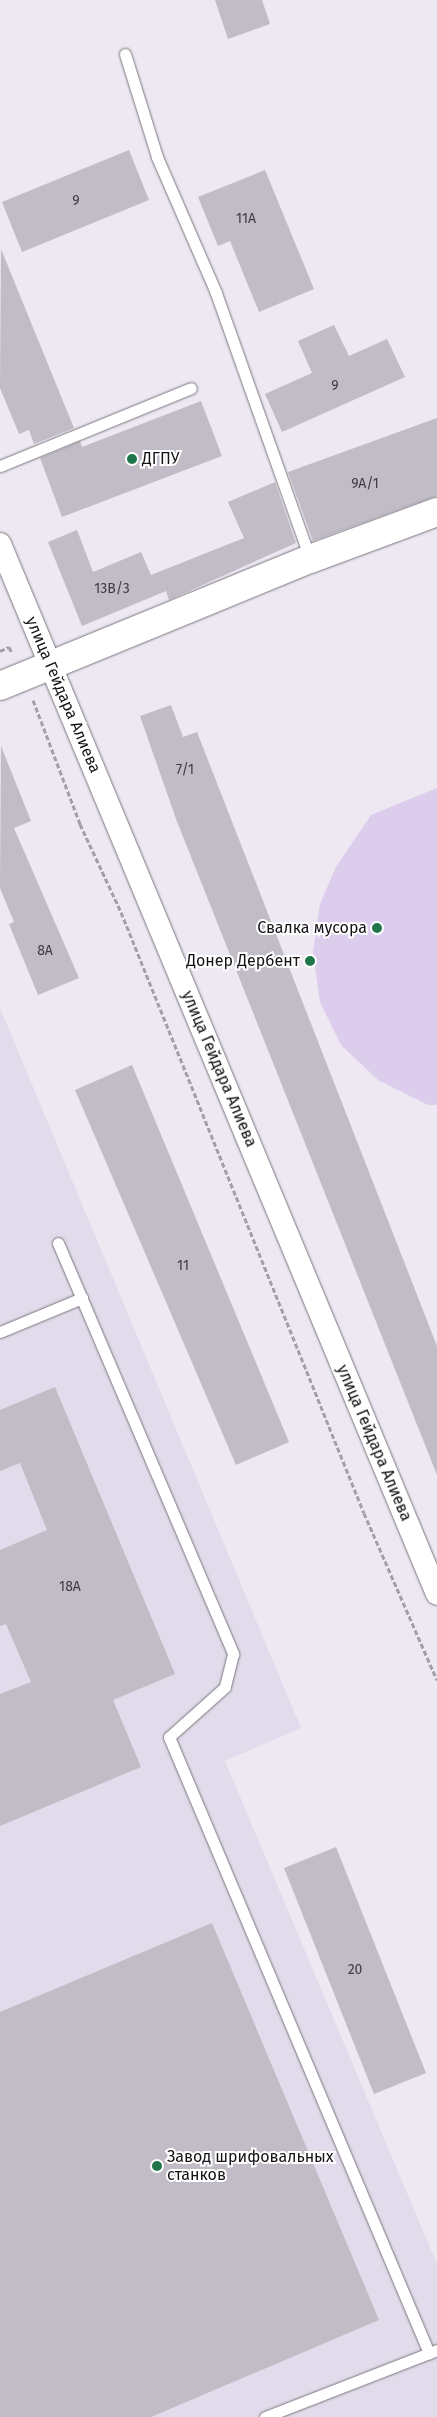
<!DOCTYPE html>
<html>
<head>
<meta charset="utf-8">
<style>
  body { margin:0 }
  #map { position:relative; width:437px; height:2417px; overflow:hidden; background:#ede8f2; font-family:"Fira Sans",sans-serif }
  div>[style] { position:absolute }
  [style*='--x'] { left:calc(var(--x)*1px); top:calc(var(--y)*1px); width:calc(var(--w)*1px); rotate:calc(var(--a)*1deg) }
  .built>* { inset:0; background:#e2dbeb }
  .green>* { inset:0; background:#dbcdeb }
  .building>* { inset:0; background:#c1bcc5 }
  .path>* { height:3px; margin-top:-1.5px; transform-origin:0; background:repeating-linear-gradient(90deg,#a39fa6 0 5px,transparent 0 7.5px) }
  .roads { filter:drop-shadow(0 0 1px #7a767e) drop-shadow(0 0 1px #7a767e) }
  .service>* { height:11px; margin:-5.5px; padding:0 5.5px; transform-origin:5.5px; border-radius:5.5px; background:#fff }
  .minor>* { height:22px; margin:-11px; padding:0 11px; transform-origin:11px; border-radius:11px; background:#fff }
  .tertiary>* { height:28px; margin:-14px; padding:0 14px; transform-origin:14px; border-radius:14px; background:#fff }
  .dots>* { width:14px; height:14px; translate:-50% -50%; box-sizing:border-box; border:2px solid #fff; border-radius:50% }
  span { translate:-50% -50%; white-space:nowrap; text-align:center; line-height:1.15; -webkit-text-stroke:4px #fff; paint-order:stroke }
  .number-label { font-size:14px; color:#3f3c41 }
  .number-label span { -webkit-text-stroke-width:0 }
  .poi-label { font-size:16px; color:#141215 }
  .left { translate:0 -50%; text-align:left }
  .right { translate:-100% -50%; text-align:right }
  .street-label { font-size:16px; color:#141215 }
</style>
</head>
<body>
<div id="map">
  <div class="built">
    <i style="clip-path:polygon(0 1008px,301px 1728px,225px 1761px,437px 2264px,437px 2417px,0 2417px)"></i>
  </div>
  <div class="green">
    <i style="clip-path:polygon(437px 788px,437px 1105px,428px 1105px,378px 1080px,341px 1045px,320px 1002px,313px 952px,320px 904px,336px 867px,371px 815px)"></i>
  </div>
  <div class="building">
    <i style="clip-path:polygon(215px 0,262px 0,270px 24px,228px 39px)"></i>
    <i style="clip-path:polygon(129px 150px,149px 200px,22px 252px,2px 202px)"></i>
    <i style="clip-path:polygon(265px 170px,314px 289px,259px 312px,230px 241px,218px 246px,198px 197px)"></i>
    <i style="clip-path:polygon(1px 249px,74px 428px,34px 444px,29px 430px,19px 434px,0 388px)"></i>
    <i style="clip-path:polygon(334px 325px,349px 356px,387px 339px,405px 377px,282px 432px,265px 394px,312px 373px,298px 341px)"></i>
    <i style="clip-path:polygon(201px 401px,222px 456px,62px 517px,40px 458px,80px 441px,82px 447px)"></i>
    <i style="clip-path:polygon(437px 418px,437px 496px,313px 541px,288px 472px)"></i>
    <i style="clip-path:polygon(275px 482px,296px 543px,169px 600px,166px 591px,82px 626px,48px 542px,77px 530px,93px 572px,141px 552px,151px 575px,244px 538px,228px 502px)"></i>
    <i style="clip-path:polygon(171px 705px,183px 737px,197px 732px,437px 1346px,437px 1475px,176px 819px,140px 716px)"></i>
    <i style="clip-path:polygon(1px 746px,31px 821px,14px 828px,79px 978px,38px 995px,9px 924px,14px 922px,0 888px)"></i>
    <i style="clip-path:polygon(132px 1065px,289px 1442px,236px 1465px,75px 1090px)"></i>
    <i style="clip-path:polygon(55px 1387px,175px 1674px,113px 1700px,141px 1767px,0 1826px,0 1694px,31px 1682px,6px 1624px,0 1626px,0 1550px,47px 1530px,20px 1463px,0 1471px,0 1410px)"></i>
    <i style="clip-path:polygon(336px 1847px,426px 2073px,374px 2094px,284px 1868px)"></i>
    <i style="clip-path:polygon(212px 1923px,379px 2320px,151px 2417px,0 2417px,0 2012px)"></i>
  </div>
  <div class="path">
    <i style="--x:0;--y:651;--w:10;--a:-24"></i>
    <i style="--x:9;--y:647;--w:7;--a:63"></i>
    <i style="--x:33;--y:700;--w:133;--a:69.2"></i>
    <i style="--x:80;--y:824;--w:97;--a:65"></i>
    <i style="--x:121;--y:912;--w:648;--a:67.99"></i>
    <i style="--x:364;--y:1513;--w:182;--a:66.4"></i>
  </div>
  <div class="roads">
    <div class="service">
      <i style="--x:125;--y:54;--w:108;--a:72.7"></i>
      <i style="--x:157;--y:157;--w:148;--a:66.5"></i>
      <i style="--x:216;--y:293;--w:282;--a:70.5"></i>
      <i style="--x:0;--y:466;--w:206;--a:-22.2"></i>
      <i style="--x:58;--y:1243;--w:447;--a:66.9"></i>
      <i style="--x:233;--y:1654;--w:34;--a:104"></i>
      <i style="--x:225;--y:1687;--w:75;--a:138.2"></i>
      <i style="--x:169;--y:1737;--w:669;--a:67.12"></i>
      <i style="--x:0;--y:1332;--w:89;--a:-22.5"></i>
      <i style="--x:265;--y:2417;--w:185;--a:-21.3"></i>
    </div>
    <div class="minor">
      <i style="--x:0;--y:544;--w:1137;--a:67.4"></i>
    </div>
    <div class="tertiary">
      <i style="--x:0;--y:686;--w:335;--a:-22.3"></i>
      <i style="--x:310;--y:559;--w:135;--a:-20.3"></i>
    </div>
  </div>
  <div class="dots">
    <i style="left:132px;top:459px;background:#1e764a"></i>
    <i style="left:377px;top:928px;background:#1e764a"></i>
    <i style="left:310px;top:961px;background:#1e764a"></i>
    <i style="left:157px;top:2166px;background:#1e764a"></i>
  </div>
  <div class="number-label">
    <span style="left:76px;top:201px">9</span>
    <span style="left:246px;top:219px">11А</span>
    <span style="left:335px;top:386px">9</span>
    <span style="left:365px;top:484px">9А/1</span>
    <span style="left:112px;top:589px">13В/3</span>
    <span style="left:185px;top:770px">7/1</span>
    <span style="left:45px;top:951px">8А</span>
    <span style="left:183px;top:1266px">11</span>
    <span style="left:70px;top:1587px">18А</span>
    <span style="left:355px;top:1970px">20</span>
  </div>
  <div class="poi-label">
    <span class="left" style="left:142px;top:459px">ДГПУ</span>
    <span class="right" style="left:367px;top:928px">Свалка мусора</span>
    <span class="right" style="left:300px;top:961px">Донер Дербент</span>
    <span class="left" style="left:167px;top:2166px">Завод шрифовальных<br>станков</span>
  </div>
  <div class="street-label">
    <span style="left:63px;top:695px;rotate:67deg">улица Гейдара Алиева</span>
    <span style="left:219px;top:1069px;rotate:67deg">улица Гейдара Алиева</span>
    <span style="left:374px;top:1443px;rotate:67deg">улица Гейдара Алиева</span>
  </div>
</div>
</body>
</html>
